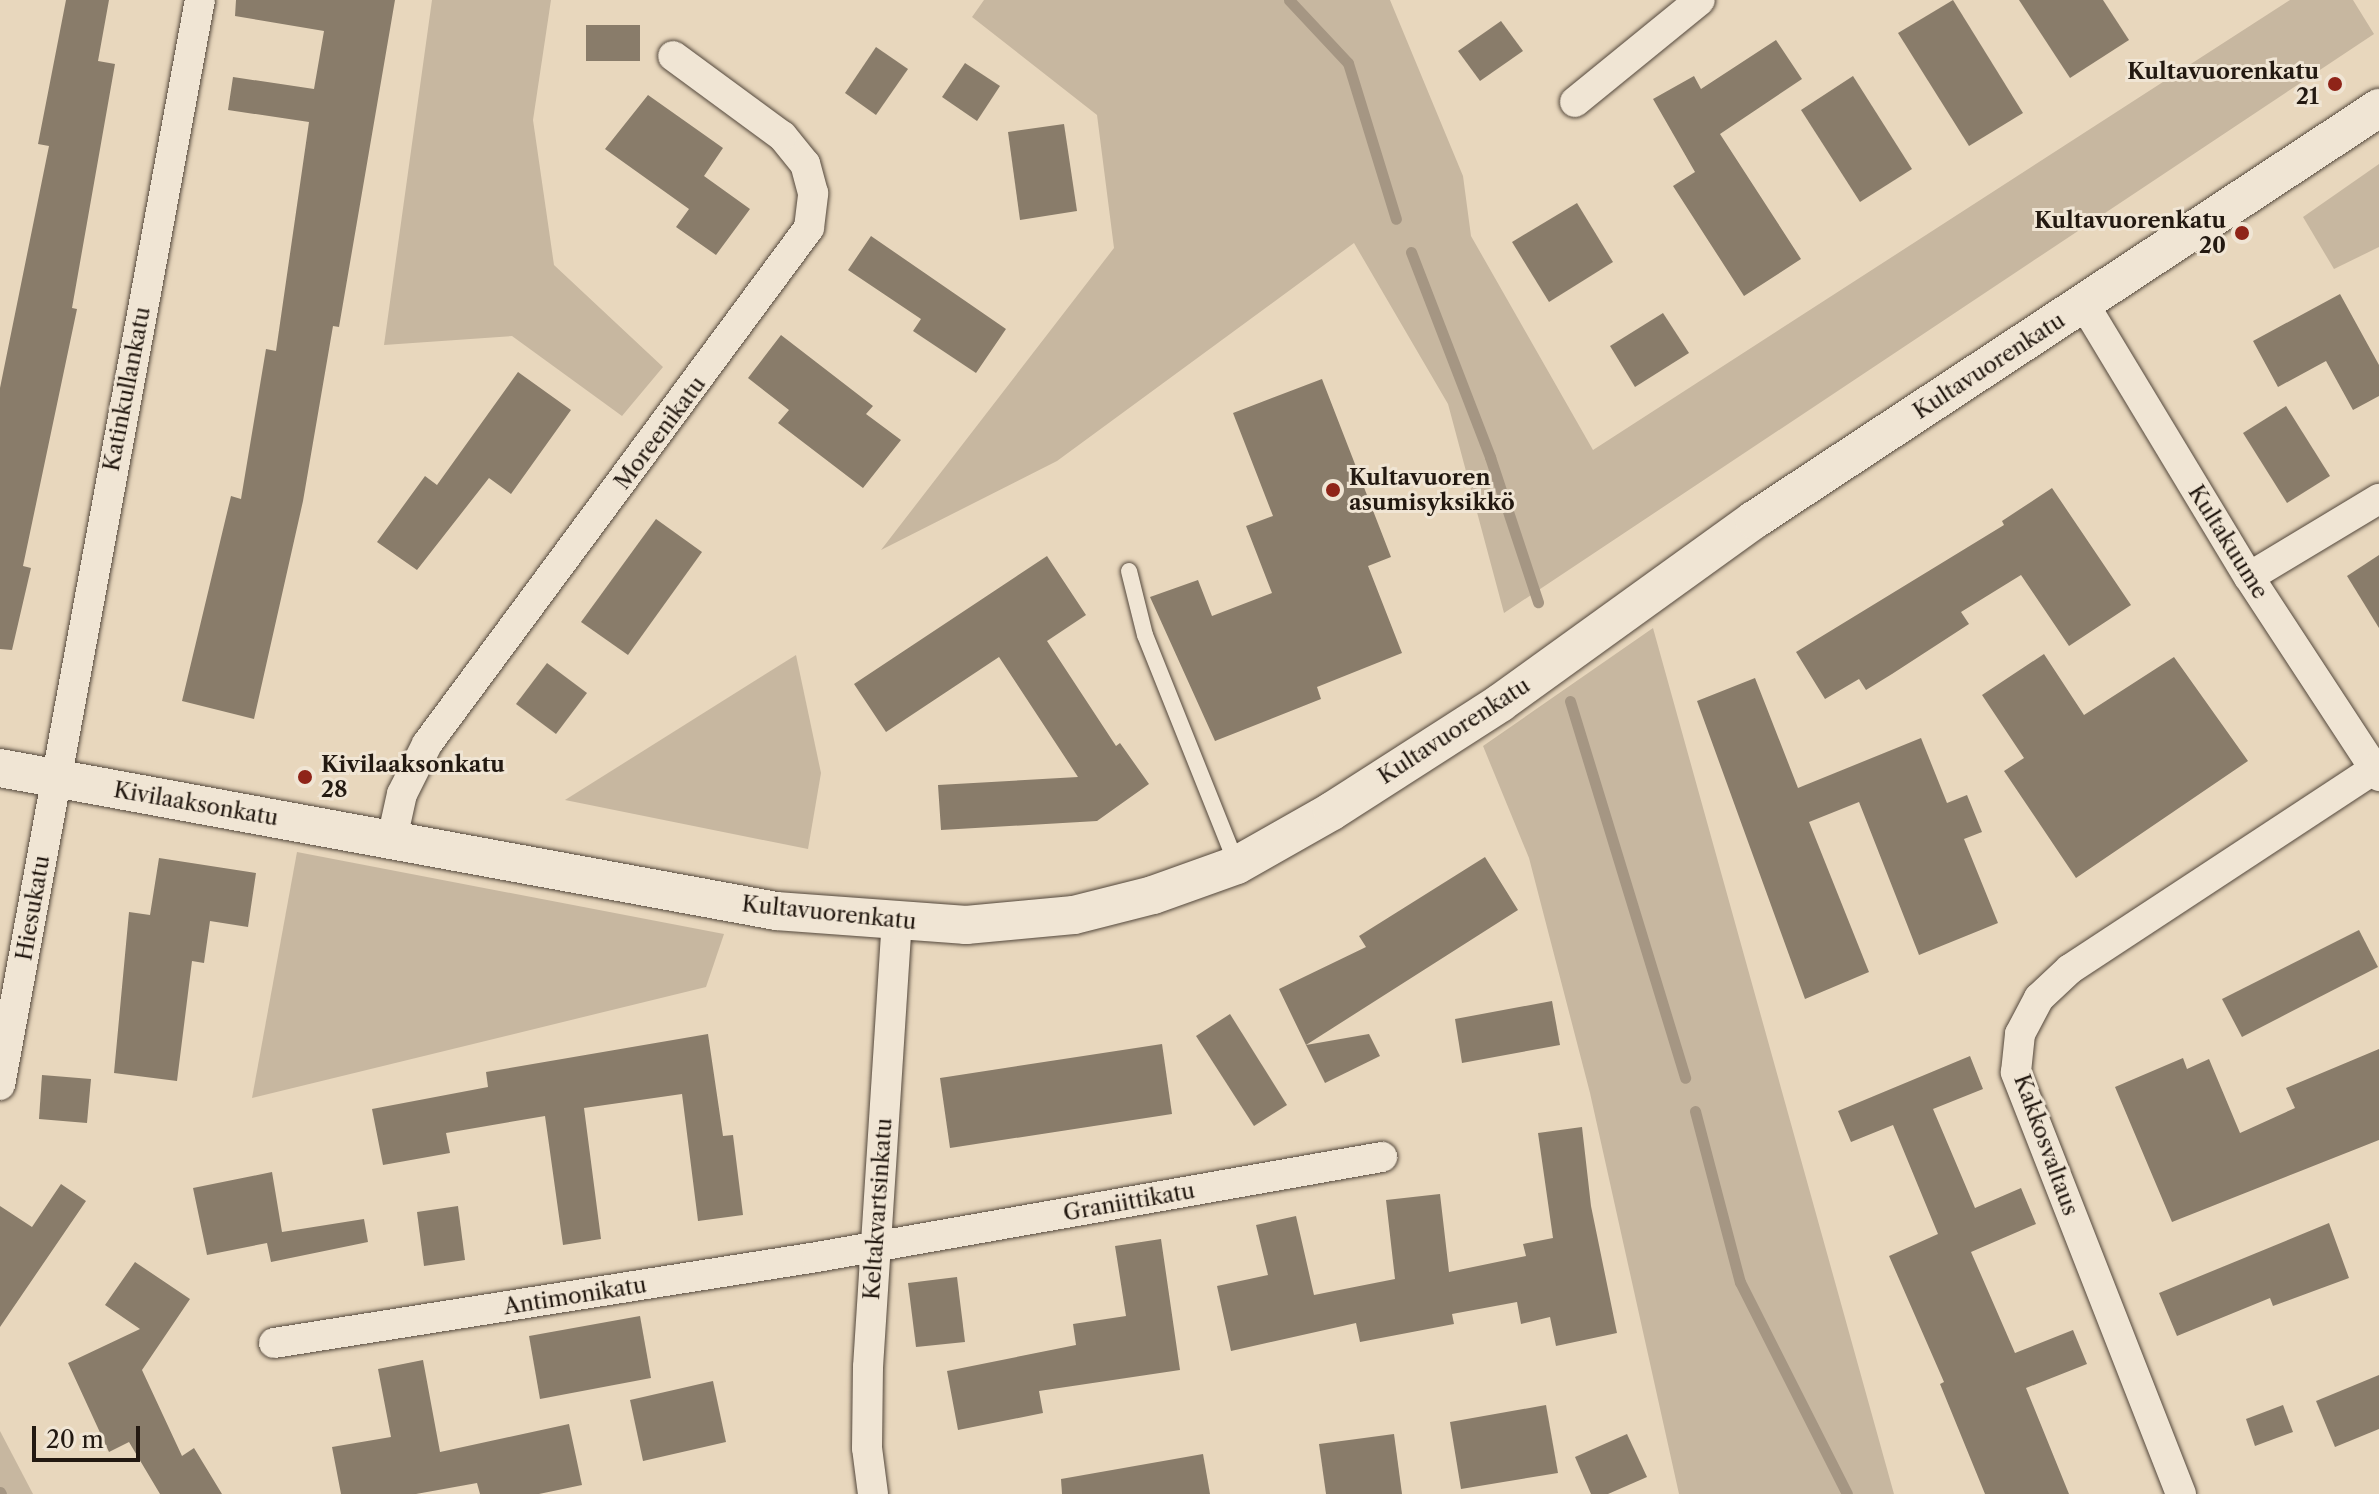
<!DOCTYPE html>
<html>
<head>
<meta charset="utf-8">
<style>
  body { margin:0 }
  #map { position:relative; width:2379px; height:1494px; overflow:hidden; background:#e8d7bd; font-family:"Libre Caslon Text",serif }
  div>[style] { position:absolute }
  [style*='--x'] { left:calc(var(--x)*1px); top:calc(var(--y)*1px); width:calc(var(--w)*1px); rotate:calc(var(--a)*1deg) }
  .green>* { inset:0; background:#c7b7a0 }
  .stream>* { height:11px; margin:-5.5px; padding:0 5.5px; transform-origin:5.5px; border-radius:5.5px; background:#a59683 }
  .building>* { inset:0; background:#897c6a }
  .roads { filter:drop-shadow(0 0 2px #54483c) drop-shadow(0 0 2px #54483c) }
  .service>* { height:16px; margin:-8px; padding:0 8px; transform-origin:8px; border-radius:8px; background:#f0e5d4 }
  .minor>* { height:30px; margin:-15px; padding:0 15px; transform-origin:15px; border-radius:15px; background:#f0e5d4 }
  .tertiary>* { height:38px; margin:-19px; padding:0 19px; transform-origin:19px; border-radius:19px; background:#f0e5d4 }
  .dots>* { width:22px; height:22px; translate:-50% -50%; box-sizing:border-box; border:4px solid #f0e5d4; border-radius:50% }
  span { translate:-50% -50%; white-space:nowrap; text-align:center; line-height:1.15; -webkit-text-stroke:6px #f0e5d4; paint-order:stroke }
  .poi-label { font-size:22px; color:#231911; font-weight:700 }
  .right { translate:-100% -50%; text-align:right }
  .left { translate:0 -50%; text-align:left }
  .street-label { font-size:22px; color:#231911 }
  .scale { position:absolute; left:32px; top:1426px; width:108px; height:36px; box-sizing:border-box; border:4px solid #231911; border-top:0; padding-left:10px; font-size:24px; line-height:28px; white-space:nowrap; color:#231911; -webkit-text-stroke:6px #f0e5d4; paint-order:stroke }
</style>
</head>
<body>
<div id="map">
  <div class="green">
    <i style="clip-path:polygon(432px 0,551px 0,533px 120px,554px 265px,663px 367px,622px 416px,512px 336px,384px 345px)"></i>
    <i style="clip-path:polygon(984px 0,1390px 0,1463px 176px,1471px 236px,1593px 450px,2290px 0,2353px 0,2374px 34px,1504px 613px,1448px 404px,1354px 243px,1057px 461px,881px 550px,1114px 248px,1097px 115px,972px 17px)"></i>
    <i style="clip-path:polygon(2379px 164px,2379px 247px,2334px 269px,2303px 217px)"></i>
    <i style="clip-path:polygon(1653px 628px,1894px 1494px,1679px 1494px,1590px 1093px,1529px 858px,1483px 746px)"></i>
    <i style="clip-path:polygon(796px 655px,821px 773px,808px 849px,565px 800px)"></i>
    <i style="clip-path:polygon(297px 852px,724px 934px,706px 987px,252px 1098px)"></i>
    <i style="clip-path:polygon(0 1431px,33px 1494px,0 1494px)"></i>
  </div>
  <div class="stream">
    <i style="--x:1289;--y:0;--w:86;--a:46.9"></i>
    <i style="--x:1348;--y:63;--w:163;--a:72.9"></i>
    <i style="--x:1411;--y:252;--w:220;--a:68.9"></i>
    <i style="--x:1490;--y:457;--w:153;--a:71.7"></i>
    <i style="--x:1570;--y:701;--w:394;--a:73"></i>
    <i style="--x:1695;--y:1111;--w:177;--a:75.3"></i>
    <i style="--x:1740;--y:1282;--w:237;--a:63.2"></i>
    <i style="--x:0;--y:1492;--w:2;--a:63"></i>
  </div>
  <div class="building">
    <i style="clip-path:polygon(66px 0,109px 0,98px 61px,115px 64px,72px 308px,77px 309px,23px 566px,31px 568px,12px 650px,0 649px,0 388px,49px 146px,38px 144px)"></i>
    <i style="clip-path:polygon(236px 0,395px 0,339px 327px,333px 326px,303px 501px,254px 719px,182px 701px,231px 496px,241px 499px,266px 349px,276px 351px,309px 122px,228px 110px,233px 77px,314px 89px,324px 31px,235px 16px)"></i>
    <i style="clip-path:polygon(1953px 0,2023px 113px,1969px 146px,1898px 33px)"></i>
    <i style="clip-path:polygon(2019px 0,2103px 0,2129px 40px,2070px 78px)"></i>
    <i style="clip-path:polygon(1501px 21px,1523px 51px,1480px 81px,1458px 51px)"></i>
    <i style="clip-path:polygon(586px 25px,640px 25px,640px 61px,586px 61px)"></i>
    <i style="clip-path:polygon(1776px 40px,1802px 79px,1720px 134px,1801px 259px,1744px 296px,1673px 186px,1695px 172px,1653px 99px,1694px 76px,1701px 89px)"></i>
    <i style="clip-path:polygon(876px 47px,908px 69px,876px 115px,845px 93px)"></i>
    <i style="clip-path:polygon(965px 63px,1000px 86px,977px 121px,942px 97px)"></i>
    <i style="clip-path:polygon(1853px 76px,1912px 169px,1860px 202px,1801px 110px)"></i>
    <i style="clip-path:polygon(648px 95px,723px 148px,704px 176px,750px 209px,716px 255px,676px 227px,689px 209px,605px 149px)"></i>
    <i style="clip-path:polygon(1064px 124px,1077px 211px,1020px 220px,1008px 132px)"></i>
    <i style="clip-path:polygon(1577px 203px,1613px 262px,1549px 302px,1512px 242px)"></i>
    <i style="clip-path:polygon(871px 236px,1006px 329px,976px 373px,913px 331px,921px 319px,848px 270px)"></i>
    <i style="clip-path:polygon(2340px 294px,2379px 365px,2379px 396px,2353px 410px,2326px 361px,2278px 387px,2253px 341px)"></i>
    <i style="clip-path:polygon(1663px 313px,1689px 353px,1635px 387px,1610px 346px)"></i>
    <i style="clip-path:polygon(781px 335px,873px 406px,866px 414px,901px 440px,863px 488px,778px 423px,789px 410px,748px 378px)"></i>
    <i style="clip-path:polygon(518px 372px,571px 410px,511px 494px,489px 478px,417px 570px,377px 542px,425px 476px,437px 485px)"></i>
    <i style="clip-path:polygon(1322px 379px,1391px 557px,1368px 566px,1402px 653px,1317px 687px,1321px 699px,1215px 741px,1150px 597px,1198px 580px,1212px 616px,1272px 593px,1246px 526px,1273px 516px,1233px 413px)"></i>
    <i style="clip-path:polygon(2286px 406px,2330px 476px,2287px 503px,2243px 433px)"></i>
    <i style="clip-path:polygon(2052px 488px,2131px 605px,2069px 646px,2021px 575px,1961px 612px,1969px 624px,1892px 674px,1866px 690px,1859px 679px,1825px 699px,1796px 652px,2004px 525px,2002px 521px)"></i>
    <i style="clip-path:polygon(656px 519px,702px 552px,628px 655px,581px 622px)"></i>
    <i style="clip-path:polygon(2379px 555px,2379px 628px,2347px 576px)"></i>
    <i style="clip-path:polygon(1047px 556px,1086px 615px,1047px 641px,1116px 746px,1120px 743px,1149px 784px,1097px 821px,941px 830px,938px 785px,1078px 777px,999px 657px,886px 732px,854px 684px)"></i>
    <i style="clip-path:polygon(2044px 654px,2084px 715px,2174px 657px,2248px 761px,2076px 878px,2004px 771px,2024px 758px,1982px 695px)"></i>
    <i style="clip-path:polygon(547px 663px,587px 693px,556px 734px,516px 704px)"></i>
    <i style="clip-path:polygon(1755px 678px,1798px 788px,1921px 738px,1947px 803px,1967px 795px,1982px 832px,1964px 839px,1998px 923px,1919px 955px,1859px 802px,1809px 822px,1869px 972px,1805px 999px,1697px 701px)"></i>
    <i style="clip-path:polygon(1485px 857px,1518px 910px,1306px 1045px,1279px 989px,1366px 947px,1359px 936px)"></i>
    <i style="clip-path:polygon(159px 858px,256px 873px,248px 927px,210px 921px,204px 963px,192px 961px,177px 1081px,114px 1073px,129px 912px,150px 915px)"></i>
    <i style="clip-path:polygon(2359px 930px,2378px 967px,2242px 1037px,2222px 999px)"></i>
    <i style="clip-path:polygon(1552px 1001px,1560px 1045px,1462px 1063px,1455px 1019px)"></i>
    <i style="clip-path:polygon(1230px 1014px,1287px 1105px,1254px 1126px,1196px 1036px)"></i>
    <i style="clip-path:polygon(708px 1034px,723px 1136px,733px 1135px,743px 1215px,698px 1221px,682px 1094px,584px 1108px,601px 1239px,563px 1245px,545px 1116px,446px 1133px,450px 1153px,383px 1165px,372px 1109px,488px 1087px,486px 1072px)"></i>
    <i style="clip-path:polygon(1369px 1034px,1380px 1056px,1325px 1083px,1306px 1045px)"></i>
    <i style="clip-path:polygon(1162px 1044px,1172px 1114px,950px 1148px,940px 1078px)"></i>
    <i style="clip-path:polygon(2379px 1049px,2379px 1140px,2172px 1222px,2115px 1087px,2183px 1058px,2187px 1069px,2209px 1059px,2240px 1133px,2295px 1108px,2286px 1088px)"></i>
    <i style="clip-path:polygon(1970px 1056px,1983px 1089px,1933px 1109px,1975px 1208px,2021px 1188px,2036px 1224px,1971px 1252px,2015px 1353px,2073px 1330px,2087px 1364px,2026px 1388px,2069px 1494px,1985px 1494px,1940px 1384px,1944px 1382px,1889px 1256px,1938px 1234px,1893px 1125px,1851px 1142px,1838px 1111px)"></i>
    <i style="clip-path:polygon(42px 1075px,91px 1079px,87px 1123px,39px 1119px)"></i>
    <i style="clip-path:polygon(1582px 1127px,1591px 1206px,1617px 1333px,1556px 1346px,1550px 1317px,1521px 1324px,1517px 1302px,1452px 1314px,1454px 1324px,1360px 1342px,1356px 1323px,1231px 1351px,1217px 1286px,1268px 1275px,1256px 1225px,1296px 1216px,1314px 1295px,1395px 1279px,1386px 1200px,1440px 1194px,1449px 1272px,1526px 1256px,1523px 1244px,1553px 1238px,1538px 1133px)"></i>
    <i style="clip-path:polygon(272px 1172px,282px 1232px,364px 1219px,368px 1242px,271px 1262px,267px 1243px,207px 1255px,193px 1188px)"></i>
    <i style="clip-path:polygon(61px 1184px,86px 1201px,0 1327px,0 1206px,32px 1227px)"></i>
    <i style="clip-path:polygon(458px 1206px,465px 1260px,424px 1266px,417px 1212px)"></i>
    <i style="clip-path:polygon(2329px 1223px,2349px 1278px,2273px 1306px,2270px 1298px,2177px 1336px,2159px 1293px)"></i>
    <i style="clip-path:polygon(1161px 1239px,1180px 1370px,1039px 1391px,1043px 1413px,958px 1430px,947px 1371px,1076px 1345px,1073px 1324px,1126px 1316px,1115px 1246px)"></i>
    <i style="clip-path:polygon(135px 1262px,190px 1299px,142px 1370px,182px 1456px,194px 1448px,222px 1494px,160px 1494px,129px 1442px,109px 1452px,68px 1363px,140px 1329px,105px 1305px)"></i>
    <i style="clip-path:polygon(957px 1277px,965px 1342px,916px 1347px,908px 1283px)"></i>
    <i style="clip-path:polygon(640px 1316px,651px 1378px,540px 1399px,529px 1336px)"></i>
    <i style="clip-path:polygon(423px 1360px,440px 1452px,569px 1424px,582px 1485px,539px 1494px,480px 1494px,477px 1483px,416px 1494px,341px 1494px,332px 1447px,391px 1437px,378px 1369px)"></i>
    <i style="clip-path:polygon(2379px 1375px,2379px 1429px,2335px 1447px,2316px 1401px)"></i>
    <i style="clip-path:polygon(713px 1381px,726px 1442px,643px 1461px,630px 1400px)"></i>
    <i style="clip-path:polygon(1546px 1405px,1558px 1473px,1461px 1489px,1450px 1422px)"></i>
    <i style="clip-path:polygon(2283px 1405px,2293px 1432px,2255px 1446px,2246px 1419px)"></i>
    <i style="clip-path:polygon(1394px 1434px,1402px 1494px,1326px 1494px,1319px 1444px)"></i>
    <i style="clip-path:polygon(1627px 1434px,1647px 1477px,1608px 1494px,1591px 1494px,1575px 1457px)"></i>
    <i style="clip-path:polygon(1203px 1454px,1210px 1494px,1062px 1494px,1061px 1479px)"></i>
  </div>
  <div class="roads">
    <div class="service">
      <i style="--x:1129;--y:571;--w:66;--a:76"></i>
      <i style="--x:1145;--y:635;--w:248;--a:68.2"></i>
    </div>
    <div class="minor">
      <i style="--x:1575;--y:102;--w:161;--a:-39.2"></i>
      <i style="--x:2084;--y:304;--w:319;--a:58.9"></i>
      <i style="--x:2249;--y:577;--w:238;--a:56.8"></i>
      <i style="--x:2249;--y:577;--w:152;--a:-31"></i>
      <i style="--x:392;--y:839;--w:46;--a:-77.5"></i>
      <i style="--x:402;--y:794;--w:56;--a:-63.4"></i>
      <i style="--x:427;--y:744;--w:642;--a:-53.49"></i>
      <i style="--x:809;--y:228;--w:35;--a:-83"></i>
      <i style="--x:813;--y:193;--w:30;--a:-105"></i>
      <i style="--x:805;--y:164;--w:36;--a:-129"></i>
      <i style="--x:782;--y:136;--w:135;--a:-143.7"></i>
      <i style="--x:0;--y:1085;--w:1103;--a:-79.56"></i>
      <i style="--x:274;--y:1343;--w:550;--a:-9"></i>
      <i style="--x:817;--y:1257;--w:574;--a:-10.04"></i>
      <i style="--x:873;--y:1494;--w:46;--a:-97.4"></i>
      <i style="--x:867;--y:1448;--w:81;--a:-89.3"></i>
      <i style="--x:868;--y:1367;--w:445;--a:-86.3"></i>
      <i style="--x:2181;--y:1494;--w:453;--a:-111.4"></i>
      <i style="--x:2016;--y:1072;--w:38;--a:-84"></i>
      <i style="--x:2020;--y:1034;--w:41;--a:-62.2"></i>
      <i style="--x:2039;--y:998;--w:42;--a:-43.1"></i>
      <i style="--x:2070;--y:969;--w:366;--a:-33.3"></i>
    </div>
    <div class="tertiary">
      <i style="--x:0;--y:768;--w:789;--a:10.44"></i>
      <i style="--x:776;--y:911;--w:191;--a:4.2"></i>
      <i style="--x:966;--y:925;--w:108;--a:-5.3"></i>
      <i style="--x:1074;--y:915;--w:81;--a:-14.2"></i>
      <i style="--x:1153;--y:895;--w:89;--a:-19.7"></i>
      <i style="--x:1237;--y:865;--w:109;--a:-29.6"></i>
      <i style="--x:1332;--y:811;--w:200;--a:-32.7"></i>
      <i style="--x:1500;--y:703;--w:313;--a:-35.8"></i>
      <i style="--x:1754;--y:520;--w:749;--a:-33.39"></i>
    </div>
  </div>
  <div class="dots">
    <i style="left:2335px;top:84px;background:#8f2418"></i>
    <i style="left:2242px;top:233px;background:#8f2418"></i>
    <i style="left:1333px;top:490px;background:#8f2418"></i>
    <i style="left:305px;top:777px;background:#8f2418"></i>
  </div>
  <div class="poi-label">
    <span class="right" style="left:2319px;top:84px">Kultavuorenkatu<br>21</span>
    <span class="right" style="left:2226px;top:233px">Kultavuorenkatu<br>20</span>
    <span class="left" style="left:1349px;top:490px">Kultavuoren<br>asumisyksikkö</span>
    <span class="left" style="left:321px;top:777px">Kivilaaksonkatu<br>28</span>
  </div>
  <div class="street-label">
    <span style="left:1989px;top:366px;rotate:-33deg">Kultavuorenkatu</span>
    <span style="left:127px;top:389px;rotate:-79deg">Katinkullankatu</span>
    <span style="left:660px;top:433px;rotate:-53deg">Moreenikatu</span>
    <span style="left:2228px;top:542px;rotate:58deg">Kultakuume</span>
    <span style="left:1454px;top:731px;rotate:-33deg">Kultavuorenkatu</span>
    <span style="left:196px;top:804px;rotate:10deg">Kivilaaksonkatu</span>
    <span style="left:33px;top:908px;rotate:-80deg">Hiesukatu</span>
    <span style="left:829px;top:913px;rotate:6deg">Kultavuorenkatu</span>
    <span style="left:2046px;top:1145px;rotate:70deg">Kakkosvaltaus</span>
    <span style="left:1129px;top:1202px;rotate:-10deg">Graniittikatu</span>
    <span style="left:878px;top:1209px;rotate:-86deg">Keltakvartsinkatu</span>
    <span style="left:575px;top:1296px;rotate:-9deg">Antimonikatu</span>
  </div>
  <div class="scale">20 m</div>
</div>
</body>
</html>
